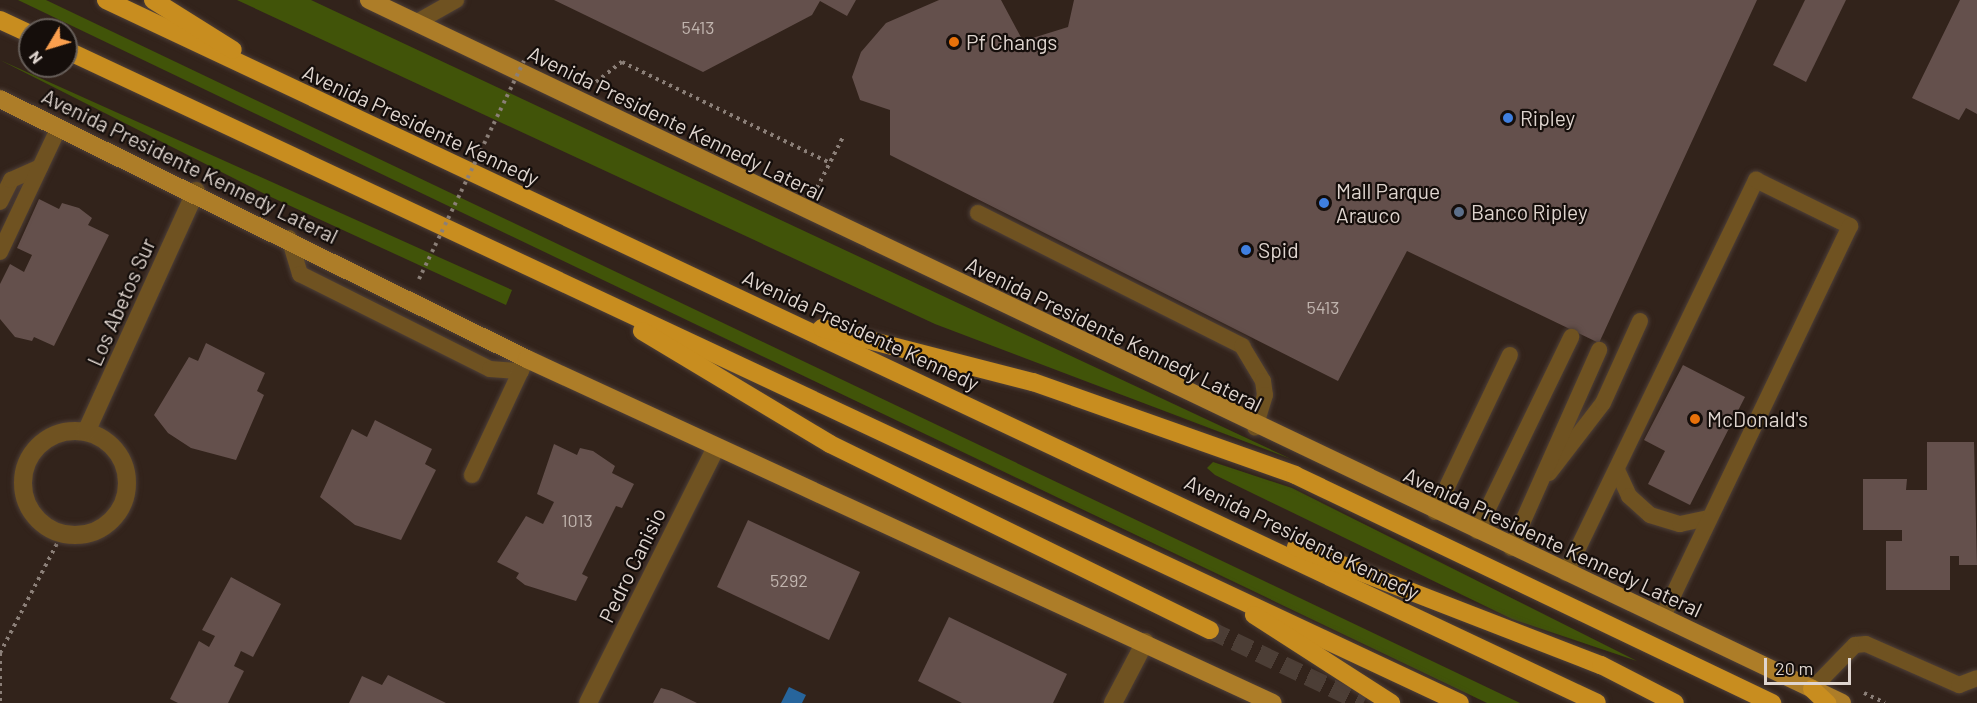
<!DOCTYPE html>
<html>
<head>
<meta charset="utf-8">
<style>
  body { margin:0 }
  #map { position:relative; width:1977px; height:703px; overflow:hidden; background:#32231b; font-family:Barlow,sans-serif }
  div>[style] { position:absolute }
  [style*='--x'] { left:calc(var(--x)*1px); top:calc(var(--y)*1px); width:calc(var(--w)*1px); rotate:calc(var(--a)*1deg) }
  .green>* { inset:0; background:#415409 }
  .water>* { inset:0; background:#27659c }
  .building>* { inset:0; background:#64504c }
  .highway-tunnel>* { height:18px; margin-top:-9px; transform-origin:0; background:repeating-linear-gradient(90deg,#4c3e36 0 18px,transparent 0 27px) }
  .path>* { height:4px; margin-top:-2px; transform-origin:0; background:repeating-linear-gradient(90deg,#8b7f78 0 3px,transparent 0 7.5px) }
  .roads { filter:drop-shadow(0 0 2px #4e3f38) drop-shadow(0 0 2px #4e3f38) }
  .lane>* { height:16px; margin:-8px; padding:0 8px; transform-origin:8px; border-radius:8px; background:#6f5221 }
  .street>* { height:18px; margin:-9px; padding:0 9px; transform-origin:9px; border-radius:9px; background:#6f5221 }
  .street>.ring { margin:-9px; padding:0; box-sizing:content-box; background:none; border:18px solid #6f5221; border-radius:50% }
  .primary>* { height:18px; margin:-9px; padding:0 9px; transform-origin:9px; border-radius:9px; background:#ad7d28 }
  .highway>* { height:18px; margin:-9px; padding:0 9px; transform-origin:9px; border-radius:9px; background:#c88d1f }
  .path-bridge>* { height:4px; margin-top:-2px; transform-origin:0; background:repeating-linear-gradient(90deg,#8b7f78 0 3px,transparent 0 7.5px) }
  .dots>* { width:16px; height:16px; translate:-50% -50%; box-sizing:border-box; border:3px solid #150e0b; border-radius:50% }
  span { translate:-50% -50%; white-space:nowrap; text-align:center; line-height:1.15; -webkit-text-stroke:4.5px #150e0b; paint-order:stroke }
  .number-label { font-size:18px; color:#c0b4ae }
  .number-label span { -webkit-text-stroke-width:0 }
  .poi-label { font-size:21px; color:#dfd5cf }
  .left { translate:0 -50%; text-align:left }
  .street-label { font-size:21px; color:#dfd5cf }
  .north { position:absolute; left:18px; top:18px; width:60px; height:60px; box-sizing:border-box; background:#150e0b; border:2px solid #665e59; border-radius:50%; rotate:232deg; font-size:16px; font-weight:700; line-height:24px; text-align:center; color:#dfd5cf }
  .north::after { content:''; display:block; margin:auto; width:21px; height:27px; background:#fa9f4e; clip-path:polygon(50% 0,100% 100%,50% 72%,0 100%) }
  .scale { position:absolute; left:1764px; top:658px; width:87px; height:27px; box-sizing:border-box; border:3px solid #dfd5cf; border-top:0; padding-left:8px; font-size:18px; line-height:21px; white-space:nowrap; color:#dfd5cf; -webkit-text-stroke:4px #150e0b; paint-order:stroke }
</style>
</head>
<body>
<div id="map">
  <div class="green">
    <i style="clip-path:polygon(18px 0,46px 0,1520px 703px,1487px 703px)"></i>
    <i style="clip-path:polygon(237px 0,311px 0,1291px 459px,935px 324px)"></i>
    <i style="clip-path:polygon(0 60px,512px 290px,506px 305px,271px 197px)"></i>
    <i style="clip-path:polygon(1213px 462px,1292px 488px,1637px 661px,1512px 619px,1215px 475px,1207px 468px)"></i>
  </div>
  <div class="water">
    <i style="clip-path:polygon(789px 687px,806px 695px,802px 703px,781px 703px)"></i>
  </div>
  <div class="building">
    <i style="clip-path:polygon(554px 0,856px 0,847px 16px,820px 1px,812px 15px,703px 72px)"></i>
    <i style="clip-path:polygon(939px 0,1001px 0,1023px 41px,1068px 27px,1074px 0,1757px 0,1599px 343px,1407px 251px,1338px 381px,890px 155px,890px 110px,860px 100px,852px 77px,861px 52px,886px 23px)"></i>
    <i style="clip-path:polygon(1805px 0,1846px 0,1806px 82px,1773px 65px)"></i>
    <i style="clip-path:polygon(1960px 0,1977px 0,1977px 114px,1966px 108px,1959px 120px,1912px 98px)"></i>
    <i style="clip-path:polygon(39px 199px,59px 209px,62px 203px,79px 208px,92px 218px,88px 225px,109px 235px,54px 346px,34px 337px,32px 341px,15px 337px,0 319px,0 284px,10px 264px,24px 272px,32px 255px,17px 248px)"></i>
    <i style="clip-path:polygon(206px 343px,265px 373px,257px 391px,264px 395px,236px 460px,191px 448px,168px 433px,154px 415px,189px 357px,198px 361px)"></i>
    <i style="clip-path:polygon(1683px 365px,1745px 397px,1690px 505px,1648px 484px,1665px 451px,1644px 440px)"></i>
    <i style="clip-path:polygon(375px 420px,432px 449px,425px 464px,436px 470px,401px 540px,355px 525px,320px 497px,352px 429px,367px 437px)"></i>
    <i style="clip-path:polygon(1927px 442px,1974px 442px,1977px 565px,1959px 565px,1959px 556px,1950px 556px,1950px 590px,1886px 590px,1886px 541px,1902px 541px,1902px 530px,1863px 530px,1863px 479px,1907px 479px,1906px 490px,1927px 490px)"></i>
    <i style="clip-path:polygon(554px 444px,577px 455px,580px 448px,593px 451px,615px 466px,612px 473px,634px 484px,622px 508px,616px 506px,582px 574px,588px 577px,576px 601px,525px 585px,516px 578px,519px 573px,497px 562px,526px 516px,543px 524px,554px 502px,537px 494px)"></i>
    <i style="clip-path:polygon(748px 520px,860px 572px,829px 640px,717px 587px)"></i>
    <i style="clip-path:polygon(231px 577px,281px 604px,253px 657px,241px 651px,234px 666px,244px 671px,228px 703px,178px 703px,170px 699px,199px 641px,209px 647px,215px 636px,202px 630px)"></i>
    <i style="clip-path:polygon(949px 617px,1067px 674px,1053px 703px,962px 703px,918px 681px)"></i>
    <i style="clip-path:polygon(388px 675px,446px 703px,349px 703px,362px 676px,382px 685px)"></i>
    <i style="clip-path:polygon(661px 688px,672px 691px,697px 703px,653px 703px)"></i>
  </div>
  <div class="highway-tunnel">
    <i style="--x:1210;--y:630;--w:170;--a:25.5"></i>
  </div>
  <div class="path">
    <i style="--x:596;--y:82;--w:33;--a:-38"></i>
    <i style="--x:622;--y:62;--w:229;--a:25.9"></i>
    <i style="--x:817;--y:188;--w:59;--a:-63"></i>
    <i style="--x:1864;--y:693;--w:23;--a:25"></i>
    <i style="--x:0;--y:701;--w:48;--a:-90"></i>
    <i style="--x:0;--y:653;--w:134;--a:-62.5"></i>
  </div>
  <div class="roads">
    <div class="lane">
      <i style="--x:417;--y:22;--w:45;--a:-29.4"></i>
      <i style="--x:0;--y:202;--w:25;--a:-63"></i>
      <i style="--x:11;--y:180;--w:32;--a:-24"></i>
      <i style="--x:978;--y:213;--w:296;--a:26.7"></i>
      <i style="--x:1242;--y:346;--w:41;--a:59"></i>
      <i style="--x:1263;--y:381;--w:14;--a:82"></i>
      <i style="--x:1265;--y:395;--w:34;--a:107"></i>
      <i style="--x:289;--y:238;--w:38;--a:73"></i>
      <i style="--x:300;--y:274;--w:212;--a:26.6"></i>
      <i style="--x:490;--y:369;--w:31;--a:4"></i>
      <i style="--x:0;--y:252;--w:138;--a:-64.7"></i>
      <i style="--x:1617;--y:470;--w:29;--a:65"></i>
      <i style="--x:1629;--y:496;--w:28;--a:42"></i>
      <i style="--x:1650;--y:515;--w:31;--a:17"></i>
      <i style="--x:1680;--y:524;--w:30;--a:-12"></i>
      <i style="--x:1549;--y:473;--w:88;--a:-52.4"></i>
      <i style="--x:1603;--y:403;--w:90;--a:-65.7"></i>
      <i style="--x:472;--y:475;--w:125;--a:-64.9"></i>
      <i style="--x:1435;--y:512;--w:174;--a:-64.5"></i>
      <i style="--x:1477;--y:531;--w:216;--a:-64.1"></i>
      <i style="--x:1511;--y:548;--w:217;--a:-66"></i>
      <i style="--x:1566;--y:573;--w:437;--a:-64.2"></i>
      <i style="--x:1756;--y:180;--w:105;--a:26.1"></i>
      <i style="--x:1850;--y:226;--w:435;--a:115.6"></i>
      <i style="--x:1812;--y:689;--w:62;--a:-45.7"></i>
      <i style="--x:1855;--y:645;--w:11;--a:-5"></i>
      <i style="--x:1866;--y:644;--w:102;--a:23.8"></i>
      <i style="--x:1959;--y:685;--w:19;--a:-21"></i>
    </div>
    <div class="street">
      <i class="ring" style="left:23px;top:431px;width:86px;height:86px"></i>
      <i style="--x:86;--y:432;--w:265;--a:-65.5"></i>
      <i style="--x:588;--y:703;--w:286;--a:-63.4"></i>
      <i style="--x:1113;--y:703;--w:69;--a:-62.3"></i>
    </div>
    <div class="primary">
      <i style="--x:369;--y:0;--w:1632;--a:25.51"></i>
      <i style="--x:0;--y:99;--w:588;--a:26.26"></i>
      <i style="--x:527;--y:359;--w:821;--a:24.76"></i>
    </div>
    <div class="highway">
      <i style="--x:106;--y:0;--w:1648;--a:25.24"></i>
      <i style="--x:153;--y:0;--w:94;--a:32"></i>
      <i style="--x:0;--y:20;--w:33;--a:25"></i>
      <i style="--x:66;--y:50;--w:1539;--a:25.1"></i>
      <i style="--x:822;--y:328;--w:218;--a:14.4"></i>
      <i style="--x:1033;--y:382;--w:278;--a:19.5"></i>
      <i style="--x:1295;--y:475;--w:529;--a:25.55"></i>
      <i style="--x:642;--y:331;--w:219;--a:31"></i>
      <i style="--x:830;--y:444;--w:423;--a:26.1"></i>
      <i style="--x:1296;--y:547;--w:327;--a:21.2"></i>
      <i style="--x:1601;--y:665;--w:83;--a:27.2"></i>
      <i style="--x:1254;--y:615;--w:163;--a:32.7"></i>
      <i style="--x:1812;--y:689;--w:21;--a:43"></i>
    </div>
  </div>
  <div class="path-bridge">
    <i style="--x:419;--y:279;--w:242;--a:-64.3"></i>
  </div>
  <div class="dots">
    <i style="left:954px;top:42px;background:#e8710a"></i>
    <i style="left:1508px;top:118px;background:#3f7fe0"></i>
    <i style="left:1324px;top:203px;background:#3f7fe0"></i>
    <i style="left:1459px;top:212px;background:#5c6f8a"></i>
    <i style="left:1246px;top:250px;background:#3f7fe0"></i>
    <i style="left:1695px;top:419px;background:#e8710a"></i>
  </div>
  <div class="number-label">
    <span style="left:698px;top:27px">5413</span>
    <span style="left:1323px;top:307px">5413</span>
    <span style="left:577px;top:520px">1013</span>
    <span style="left:789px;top:580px">5292</span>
  </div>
  <div class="poi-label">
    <span class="left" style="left:966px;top:42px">Pf Changs</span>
    <span class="left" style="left:1520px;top:118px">Ripley</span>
    <span class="left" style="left:1336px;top:203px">Mall Parque<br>Arauco</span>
    <span class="left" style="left:1471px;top:212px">Banco Ripley</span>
    <span class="left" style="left:1258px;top:250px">Spid</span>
    <span class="left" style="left:1707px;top:419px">McDonald's</span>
  </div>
  <div class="street-label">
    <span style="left:676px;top:123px;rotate:26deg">Avenida Presidente Kennedy Lateral</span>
    <span style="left:421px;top:125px;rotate:25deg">Avenida Presidente Kennedy</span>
    <span style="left:190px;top:166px;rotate:26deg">Avenida Presidente Kennedy Lateral</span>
    <span style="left:121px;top:302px;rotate:-66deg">Los Abetos Sur</span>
    <span style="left:861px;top:330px;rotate:25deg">Avenida Presidente Kennedy</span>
    <span style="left:1114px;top:334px;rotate:26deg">Avenida Presidente Kennedy Lateral</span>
    <span style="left:1302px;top:537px;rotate:26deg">Avenida Presidente Kennedy</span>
    <span style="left:1553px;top:542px;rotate:25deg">Avenida Presidente Kennedy Lateral</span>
    <span style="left:632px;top:565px;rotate:-64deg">Pedro Canisio</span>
  </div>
  <div class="north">N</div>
  <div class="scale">20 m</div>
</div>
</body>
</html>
